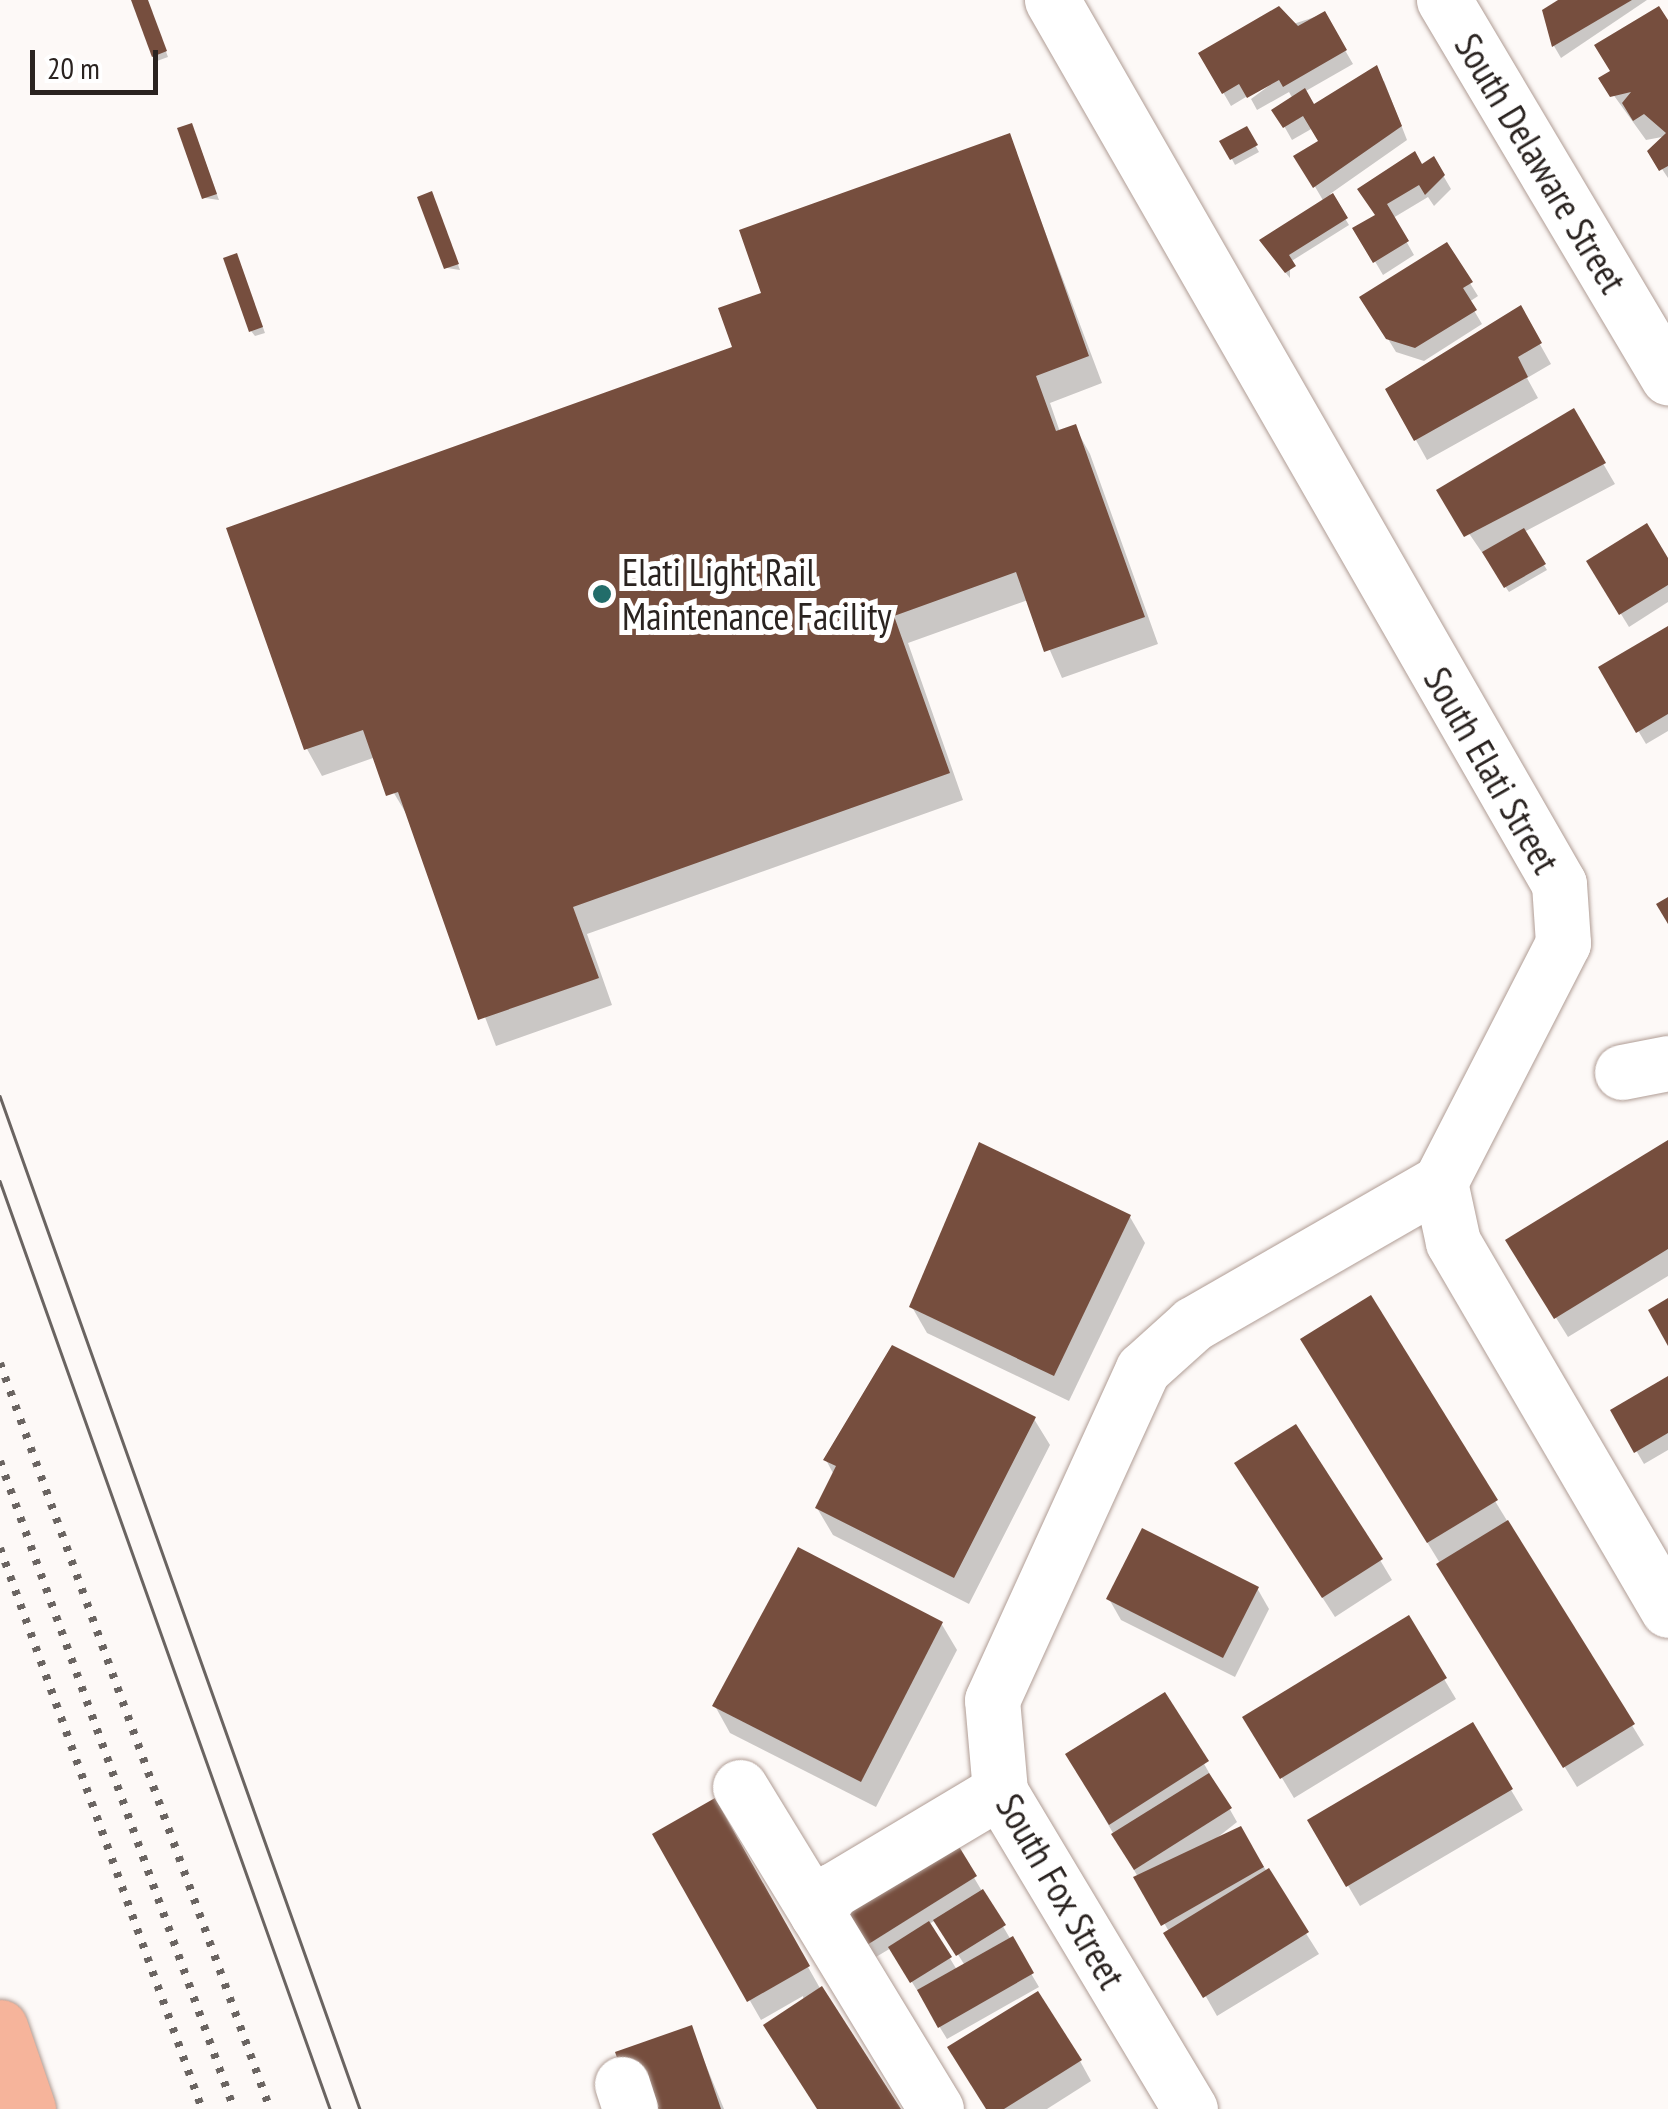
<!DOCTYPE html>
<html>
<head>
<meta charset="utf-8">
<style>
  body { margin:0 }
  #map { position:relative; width:1668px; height:2109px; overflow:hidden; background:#fdf9f7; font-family:"PT Sans Narrow",sans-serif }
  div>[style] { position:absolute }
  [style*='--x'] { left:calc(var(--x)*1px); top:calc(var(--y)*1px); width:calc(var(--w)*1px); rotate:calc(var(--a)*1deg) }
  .shadow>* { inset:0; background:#0003 }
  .building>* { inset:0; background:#764e3e }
  .roads { filter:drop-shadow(0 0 2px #b09d95) drop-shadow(0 0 2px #b09d95) }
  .minor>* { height:55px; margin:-27.5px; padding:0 27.5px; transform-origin:27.5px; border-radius:27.5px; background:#fff }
  .highway>* { height:55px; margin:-27.5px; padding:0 27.5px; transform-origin:27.5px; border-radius:27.5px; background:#f6b49b }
  .tram>* { height:2.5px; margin:-1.25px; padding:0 1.25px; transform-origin:1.25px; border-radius:1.25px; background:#6a6461 }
  .rail>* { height:8px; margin-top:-4px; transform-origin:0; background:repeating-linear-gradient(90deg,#6a6461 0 5px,transparent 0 15px) }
  .dots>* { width:28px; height:28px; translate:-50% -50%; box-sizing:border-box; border:5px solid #fff; border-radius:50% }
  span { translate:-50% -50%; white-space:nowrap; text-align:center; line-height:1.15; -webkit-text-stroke:10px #fff; paint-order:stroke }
  .street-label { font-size:38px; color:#2a2320 }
  .poi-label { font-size:38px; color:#2a2320 }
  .left { translate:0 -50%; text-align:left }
  .scale { position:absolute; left:30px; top:50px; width:128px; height:45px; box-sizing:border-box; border:5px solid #2a2320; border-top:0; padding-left:12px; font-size:30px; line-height:35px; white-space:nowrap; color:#2a2320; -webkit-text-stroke:8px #fff; paint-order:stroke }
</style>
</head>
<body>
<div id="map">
  <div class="shadow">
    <i style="clip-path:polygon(134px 0,147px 0,168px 57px,157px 61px)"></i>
    <i style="clip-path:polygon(1563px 0,1647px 0,1561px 58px,1554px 46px)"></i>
    <i style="clip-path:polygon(1324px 14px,1353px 64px,1304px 92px,1313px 107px,1384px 81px,1407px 140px,1330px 194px,1349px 225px,1290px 262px,1290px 278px,1265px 247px,1324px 202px,1297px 156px,1321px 142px,1313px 128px,1292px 140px,1275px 110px,1293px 99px,1289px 92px,1257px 110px,1251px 99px,1289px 71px,1231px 106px,1201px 54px)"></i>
    <i style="clip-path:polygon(1668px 25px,1668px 178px,1650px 151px,1662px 137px,1646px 140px,1602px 79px)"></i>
    <i style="clip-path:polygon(180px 129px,194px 131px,219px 200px,205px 198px)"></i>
    <i style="clip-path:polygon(1246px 129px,1259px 152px,1235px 165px,1223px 142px)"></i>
    <i style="clip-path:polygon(1009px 136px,1102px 383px,1050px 403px,1060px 432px,1075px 427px,1090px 454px,1158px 644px,1062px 678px,1028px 600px,908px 643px,963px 800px,587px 934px,612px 1005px,496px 1046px,410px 820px,373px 758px,322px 776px,307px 749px,229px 530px,735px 349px,765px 294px)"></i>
    <i style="clip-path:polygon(1434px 160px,1451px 189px,1434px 206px,1428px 197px,1393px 218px,1414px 255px,1383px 275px,1356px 229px,1377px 216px,1368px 203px)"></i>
    <i style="clip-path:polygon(420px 198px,434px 200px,460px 270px,447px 268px)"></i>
    <i style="clip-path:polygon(1446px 245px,1478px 296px,1469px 302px,1482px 324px,1424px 361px,1396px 352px,1363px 298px)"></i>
    <i style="clip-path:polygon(239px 261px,265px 333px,255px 336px,251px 331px)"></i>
    <i style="clip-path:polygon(1520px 309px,1551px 364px,1527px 378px,1538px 398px,1427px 460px,1388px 390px)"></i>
    <i style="clip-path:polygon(1573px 412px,1615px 484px,1524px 532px,1547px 570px,1509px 592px,1440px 491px)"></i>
    <i style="clip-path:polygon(1589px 562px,1668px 562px,1668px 602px,1629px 627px)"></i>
    <i style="clip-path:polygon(1668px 629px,1668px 731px,1646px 744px,1601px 668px)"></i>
    <i style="clip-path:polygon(1668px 1143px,1668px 1276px,1568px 1337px,1520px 1260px)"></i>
    <i style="clip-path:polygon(980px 1145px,1130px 1217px,1145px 1243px,1069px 1401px,927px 1333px,912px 1307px)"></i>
    <i style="clip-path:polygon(1315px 1359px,1495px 1501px,1644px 1745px,1577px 1787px)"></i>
    <i style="clip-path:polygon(1668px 1379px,1668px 1450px,1644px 1464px,1613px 1411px)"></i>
    <i style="clip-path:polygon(1034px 1419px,1050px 1445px,969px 1604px,833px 1535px,817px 1508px,834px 1475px,826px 1460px)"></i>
    <i style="clip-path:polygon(1249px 1484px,1380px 1560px,1392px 1580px,1335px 1617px)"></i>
    <i style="clip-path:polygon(1257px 1588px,1269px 1609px,1235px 1677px,1121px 1620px,1109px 1599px)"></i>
    <i style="clip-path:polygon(1408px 1619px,1456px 1699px,1294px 1798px,1246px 1718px)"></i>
    <i style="clip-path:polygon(941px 1623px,957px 1650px,876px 1807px,730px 1733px,715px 1706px)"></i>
    <i style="clip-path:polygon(1165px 1695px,1237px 1822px,1208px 1845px,1240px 1829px,1319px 1954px,1217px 2016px,1080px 1775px)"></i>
    <i style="clip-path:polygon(1472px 1725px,1523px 1810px,1360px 1906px,1310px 1821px)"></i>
    <i style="clip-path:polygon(714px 1801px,821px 1990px,898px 2109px,818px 2109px,803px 1996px,761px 2020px,655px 1835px)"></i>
    <i style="clip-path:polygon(evenodd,954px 1844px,1039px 1987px,947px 2039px,891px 1948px,876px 1957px,847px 1910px,954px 1844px,936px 1920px,964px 1964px,957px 1970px,929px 1924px,936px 1920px)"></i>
    <i style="clip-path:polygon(691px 2029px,724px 2109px,638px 2109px)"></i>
    <i style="clip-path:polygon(1080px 2061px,1091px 2081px,1047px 2109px,988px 2109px)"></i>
  </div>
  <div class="building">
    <i style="clip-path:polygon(131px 0,148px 0,167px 51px,152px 57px)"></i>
    <i style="clip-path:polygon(1558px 0,1632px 0,1552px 47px,1542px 10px)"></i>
    <i style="clip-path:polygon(1279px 6px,1298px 26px,1325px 11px,1347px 50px,1283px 87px,1279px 80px,1247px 98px,1239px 84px,1222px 94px,1198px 53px)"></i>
    <i style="clip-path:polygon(1659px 6px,1668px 20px,1668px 166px,1659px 171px,1647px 151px,1666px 133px,1644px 114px,1633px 121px,1622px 103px,1631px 92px,1610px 97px,1598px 78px,1610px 71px,1594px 45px)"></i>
    <i style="clip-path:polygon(1377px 65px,1402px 126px,1313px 188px,1293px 156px,1318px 141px,1303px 116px,1283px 128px,1271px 110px,1305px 88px,1314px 104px)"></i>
    <i style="clip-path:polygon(192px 123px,217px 194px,202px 199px,177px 128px)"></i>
    <i style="clip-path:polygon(1247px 126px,1258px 145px,1230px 160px,1219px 141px)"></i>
    <i style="clip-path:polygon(1010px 133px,1089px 356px,1036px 376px,1056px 431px,1076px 424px,1145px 617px,1044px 652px,1016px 572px,894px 616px,950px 773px,573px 907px,599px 978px,478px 1020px,398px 792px,386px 796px,363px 730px,304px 750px,226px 528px,732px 347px,718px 308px,761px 293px,739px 230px)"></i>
    <i style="clip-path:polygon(1415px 151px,1422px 164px,1434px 156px,1445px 175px,1425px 195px,1419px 185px,1387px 204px,1409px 241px,1373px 263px,1352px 228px,1375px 215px,1357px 189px)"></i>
    <i style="clip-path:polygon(432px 191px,459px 264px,444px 269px,417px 197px)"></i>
    <i style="clip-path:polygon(1333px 193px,1348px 218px,1289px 255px,1296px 266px,1285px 273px,1259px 240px)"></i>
    <i style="clip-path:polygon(1447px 242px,1473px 282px,1463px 288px,1477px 310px,1415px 348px,1386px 339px,1359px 297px)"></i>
    <i style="clip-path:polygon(237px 253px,263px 327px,249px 332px,223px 258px)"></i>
    <i style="clip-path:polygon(1521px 305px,1542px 343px,1518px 357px,1528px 377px,1414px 441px,1385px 389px)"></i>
    <i style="clip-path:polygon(1574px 408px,1606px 463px,1464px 537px,1436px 490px)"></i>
    <i style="clip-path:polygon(1647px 523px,1668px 558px,1668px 585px,1619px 615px,1586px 561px)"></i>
    <i style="clip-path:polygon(1524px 528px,1546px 564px,1504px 588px,1482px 552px)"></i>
    <i style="clip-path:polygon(1668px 626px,1668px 714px,1636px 733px,1598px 667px)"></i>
    <i style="clip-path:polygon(1668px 897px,1668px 924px,1656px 904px)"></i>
    <i style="clip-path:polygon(1668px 1140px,1668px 1249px,1554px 1319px,1505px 1240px)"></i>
    <i style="clip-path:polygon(979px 1142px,1131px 1215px,1054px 1376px,909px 1307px)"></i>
    <i style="clip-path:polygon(1371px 1295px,1498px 1500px,1427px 1543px,1300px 1339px)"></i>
    <i style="clip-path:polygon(1668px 1298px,1668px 1346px,1648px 1310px)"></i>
    <i style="clip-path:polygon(892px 1345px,1036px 1417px,954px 1578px,815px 1508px,836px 1466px,823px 1460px)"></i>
    <i style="clip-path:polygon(1668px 1376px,1668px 1433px,1634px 1453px,1610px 1410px)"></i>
    <i style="clip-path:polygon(1296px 1424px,1383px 1559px,1322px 1598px,1234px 1463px)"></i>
    <i style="clip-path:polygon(1508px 1520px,1635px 1724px,1563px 1768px,1436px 1564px)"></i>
    <i style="clip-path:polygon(1142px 1528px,1259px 1587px,1223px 1658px,1106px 1599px)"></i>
    <i style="clip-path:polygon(798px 1547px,943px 1622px,861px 1782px,712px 1706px)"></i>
    <i style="clip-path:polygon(1409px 1615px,1447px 1678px,1280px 1779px,1242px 1717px)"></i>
    <i style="clip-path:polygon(1165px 1692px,1209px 1761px,1109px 1825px,1065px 1754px)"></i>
    <i style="clip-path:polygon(1473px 1722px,1513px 1789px,1346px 1887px,1307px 1820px)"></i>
    <i style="clip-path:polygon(1209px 1773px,1232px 1808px,1134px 1870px,1111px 1834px)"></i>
    <i style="clip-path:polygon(715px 1798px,810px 1966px,747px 2002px,652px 1834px)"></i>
    <i style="clip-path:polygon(1241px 1826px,1264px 1867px,1161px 1926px,1133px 1877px)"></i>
    <i style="clip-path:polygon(955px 1840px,977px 1876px,867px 1945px,844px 1909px)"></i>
    <i style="clip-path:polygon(1269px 1868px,1309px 1932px,1203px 1998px,1163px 1933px)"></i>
    <i style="clip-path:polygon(983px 1889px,1006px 1925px,956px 1956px,933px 1920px)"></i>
    <i style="clip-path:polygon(929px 1921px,952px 1957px,910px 1983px,888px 1947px)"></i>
    <i style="clip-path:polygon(1013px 1936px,1034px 1973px,938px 2028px,917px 1990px)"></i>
    <i style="clip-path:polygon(822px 1986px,901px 2109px,817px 2109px,763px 2025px)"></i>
    <i style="clip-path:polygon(1038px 1991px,1082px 2060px,1004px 2109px,986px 2109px,947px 2047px)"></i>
    <i style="clip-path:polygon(692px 2025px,721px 2109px,635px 2109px,615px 2052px)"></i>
  </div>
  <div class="roads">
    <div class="minor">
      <i style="--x:1052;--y:0;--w:1019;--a:60.16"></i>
      <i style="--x:1559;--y:884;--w:59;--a:86.1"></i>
      <i style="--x:1563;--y:943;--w:269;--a:117.2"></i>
      <i style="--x:1440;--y:1182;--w:61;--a:77.8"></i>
      <i style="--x:1453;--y:1242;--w:426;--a:59.7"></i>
      <i style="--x:1444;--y:0;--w:439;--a:59.3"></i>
      <i style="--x:1622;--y:1072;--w:47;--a:-11.1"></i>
      <i style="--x:740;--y:1787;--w:148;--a:58.6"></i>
      <i style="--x:622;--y:2084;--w:26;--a:72"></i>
      <i style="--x:936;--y:2109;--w:229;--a:-121.3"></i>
      <i style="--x:817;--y:1913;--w:27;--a:-56"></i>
      <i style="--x:832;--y:1891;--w:196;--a:-30.8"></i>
      <i style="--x:1190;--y:2109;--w:370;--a:-120.9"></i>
      <i style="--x:1000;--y:1791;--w:91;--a:-95"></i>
      <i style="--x:992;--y:1700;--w:364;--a:-65.5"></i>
      <i style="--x:1143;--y:1369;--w:67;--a:-42"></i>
      <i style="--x:1193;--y:1324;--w:285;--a:-29.9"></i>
    </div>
    <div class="highway">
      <i style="--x:0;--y:2027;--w:87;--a:71.1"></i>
    </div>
  </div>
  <div class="tram">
    <i style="--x:0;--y:1096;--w:1075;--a:70.44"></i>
    <i style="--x:0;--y:1181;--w:985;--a:70.42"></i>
  </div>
  <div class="rail">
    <i style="--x:0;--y:1363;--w:793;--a:70.1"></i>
    <i style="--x:0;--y:1461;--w:689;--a:70.14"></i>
    <i style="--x:0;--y:1548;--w:596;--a:70.2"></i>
  </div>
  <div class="dots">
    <i style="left:602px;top:594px;background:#226d6a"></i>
  </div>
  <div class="street-label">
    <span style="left:1541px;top:163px;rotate:59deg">South Delaware Street</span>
    <span style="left:1492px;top:770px;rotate:60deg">South Elati Street</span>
    <span style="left:1061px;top:1891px;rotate:60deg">South Fox Street</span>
  </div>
  <div class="poi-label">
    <span class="left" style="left:622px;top:594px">Elati Light Rail<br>Maintenance Facility</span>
  </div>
  <div class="scale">20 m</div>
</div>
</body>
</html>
